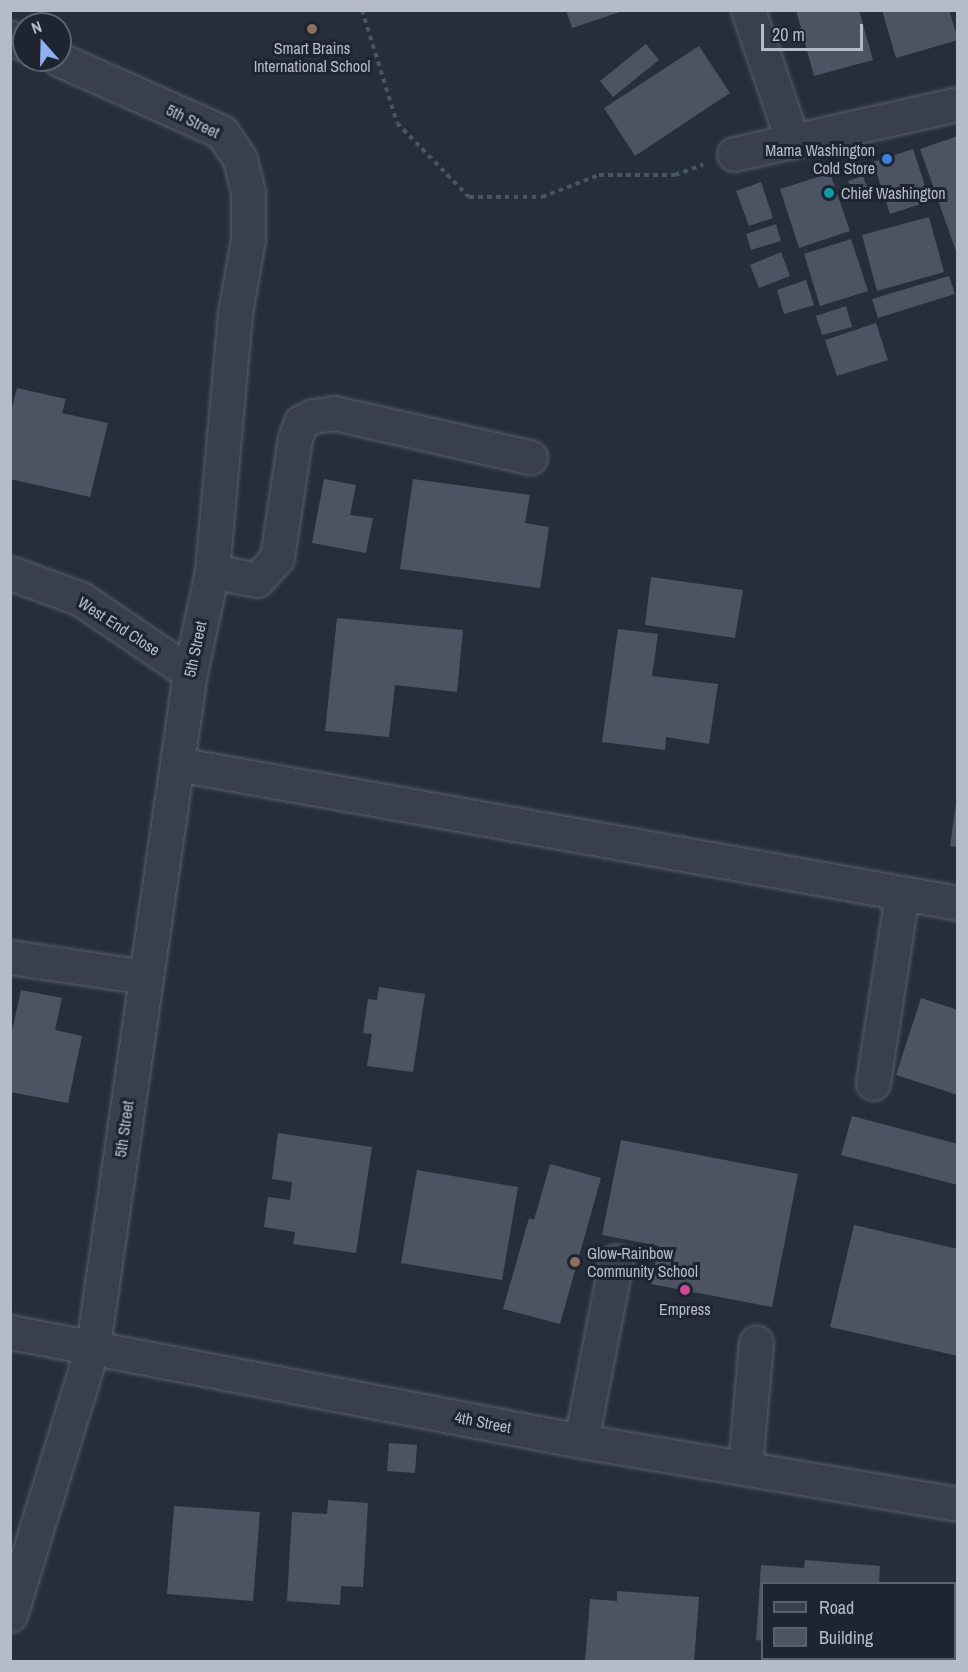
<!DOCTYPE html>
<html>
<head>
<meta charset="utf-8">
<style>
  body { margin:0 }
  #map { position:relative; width:968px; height:1672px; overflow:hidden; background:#262e3c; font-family:"Archivo Narrow",sans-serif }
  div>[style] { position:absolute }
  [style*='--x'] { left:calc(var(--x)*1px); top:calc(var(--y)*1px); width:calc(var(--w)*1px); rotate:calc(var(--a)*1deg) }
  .building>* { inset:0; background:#4c5464 }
  .path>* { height:4px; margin-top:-2px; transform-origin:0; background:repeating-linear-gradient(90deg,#47585c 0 4.5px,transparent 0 9px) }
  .roads { filter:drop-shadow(0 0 2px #575e6a) drop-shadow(0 0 2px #575e6a) }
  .minor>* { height:33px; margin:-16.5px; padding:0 16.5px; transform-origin:16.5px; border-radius:16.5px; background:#39404c }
  .dots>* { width:16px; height:16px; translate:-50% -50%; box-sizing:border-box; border:3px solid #1e2531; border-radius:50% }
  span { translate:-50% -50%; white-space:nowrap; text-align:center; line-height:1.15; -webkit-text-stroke:6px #1e2531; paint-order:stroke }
  .poi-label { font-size:16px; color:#b5bbc7 }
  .right { translate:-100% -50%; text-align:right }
  .left { translate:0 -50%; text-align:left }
  .street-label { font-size:16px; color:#b5bbc7 }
  .frame { position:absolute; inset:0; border:12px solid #b5bbc7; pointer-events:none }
  .legend { position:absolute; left:761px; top:1582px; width:195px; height:78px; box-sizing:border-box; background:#1e2531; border:2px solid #5a616d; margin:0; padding:8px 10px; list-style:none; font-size:18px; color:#b5bbc7 }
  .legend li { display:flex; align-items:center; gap:12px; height:30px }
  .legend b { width:30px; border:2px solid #5a616d }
  .north { position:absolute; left:12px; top:12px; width:60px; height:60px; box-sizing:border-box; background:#1e2531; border:2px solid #5a616d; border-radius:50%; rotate:340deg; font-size:16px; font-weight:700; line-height:24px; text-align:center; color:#b5bbc7 }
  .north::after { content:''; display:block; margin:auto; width:21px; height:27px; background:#91b0f0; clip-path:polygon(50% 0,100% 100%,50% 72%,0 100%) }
  .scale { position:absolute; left:761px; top:24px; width:102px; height:27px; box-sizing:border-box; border:3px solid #b5bbc7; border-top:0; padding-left:8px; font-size:18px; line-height:21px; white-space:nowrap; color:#b5bbc7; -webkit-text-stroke:4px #1e2531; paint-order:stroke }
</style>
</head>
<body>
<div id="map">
  <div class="building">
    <i style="clip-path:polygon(566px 10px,622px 10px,623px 11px,572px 28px)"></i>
    <i style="clip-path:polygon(796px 10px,859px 10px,873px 60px,814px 76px)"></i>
    <i style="clip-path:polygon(882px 10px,949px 10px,958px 40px,896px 58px)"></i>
    <i style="clip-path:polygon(646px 44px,659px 60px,613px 97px,600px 81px)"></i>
    <i style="clip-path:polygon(699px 46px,730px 93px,635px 156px,604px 108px)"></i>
    <i style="clip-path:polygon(958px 136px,958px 253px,957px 254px,920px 149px)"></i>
    <i style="clip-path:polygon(913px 149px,930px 201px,890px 214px,873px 162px)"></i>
    <i style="clip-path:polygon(830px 173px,850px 231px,799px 248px,780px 189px)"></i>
    <i style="clip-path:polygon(863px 176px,870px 195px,854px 199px,848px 181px)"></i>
    <i style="clip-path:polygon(761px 182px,773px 218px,749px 226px,736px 191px)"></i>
    <i style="clip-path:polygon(929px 217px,944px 272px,877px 291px,862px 235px)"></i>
    <i style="clip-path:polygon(776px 224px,781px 241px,751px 250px,746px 234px)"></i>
    <i style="clip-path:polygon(851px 239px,868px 291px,820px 306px,804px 254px)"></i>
    <i style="clip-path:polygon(781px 252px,790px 276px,759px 288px,750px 265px)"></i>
    <i style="clip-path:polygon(949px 276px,955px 294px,878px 318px,872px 299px)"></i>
    <i style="clip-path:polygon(806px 280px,814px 305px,784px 314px,777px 290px)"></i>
    <i style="clip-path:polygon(846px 306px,852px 327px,822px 335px,816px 316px)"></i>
    <i style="clip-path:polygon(876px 323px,888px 360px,837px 376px,825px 340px)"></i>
    <i style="clip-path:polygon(17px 388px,66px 399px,62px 413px,108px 423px,90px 497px,10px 479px,10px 415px)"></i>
    <i style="clip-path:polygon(324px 479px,356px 485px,350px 515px,373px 518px,366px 553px,312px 543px)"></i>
    <i style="clip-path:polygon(413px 479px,530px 495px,525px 523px,549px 527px,540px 588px,400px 569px)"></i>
    <i style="clip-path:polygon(651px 577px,743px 590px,735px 638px,645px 625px)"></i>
    <i style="clip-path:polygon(337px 618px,463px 630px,457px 692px,395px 685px,389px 737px,325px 731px)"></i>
    <i style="clip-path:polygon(618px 629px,658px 634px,652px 676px,718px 684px,709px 744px,666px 737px,665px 750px,602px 742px)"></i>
    <i style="clip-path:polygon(956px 804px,958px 804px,958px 847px,950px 846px)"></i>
    <i style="clip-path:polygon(379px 987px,425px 994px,413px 1072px,367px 1066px,372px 1034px,363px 1033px,368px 999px,377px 1000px)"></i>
    <i style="clip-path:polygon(21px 990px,62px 998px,55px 1030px,82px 1036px,68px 1103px,10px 1092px,10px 1040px)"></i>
    <i style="clip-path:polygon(921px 998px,958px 1010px,958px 1095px,896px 1075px)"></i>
    <i style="clip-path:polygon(852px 1116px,958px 1144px,958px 1185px,841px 1155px)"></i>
    <i style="clip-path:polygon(278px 1133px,372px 1147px,356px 1253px,293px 1244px,295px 1232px,264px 1227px,268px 1197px,290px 1200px,292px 1182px,272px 1179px)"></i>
    <i style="clip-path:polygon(621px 1140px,798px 1174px,772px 1307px,651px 1284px,659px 1246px,602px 1235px)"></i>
    <i style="clip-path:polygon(550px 1164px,601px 1178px,560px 1324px,503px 1309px,529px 1218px,534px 1220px)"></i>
    <i style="clip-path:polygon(417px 1170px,518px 1187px,502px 1280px,401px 1263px)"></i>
    <i style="clip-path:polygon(854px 1225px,958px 1249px,958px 1356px,830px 1327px)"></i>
    <i style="clip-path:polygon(389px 1443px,417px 1445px,415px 1473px,387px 1471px)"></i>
    <i style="clip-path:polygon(328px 1500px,368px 1503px,363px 1587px,341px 1586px,340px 1605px,287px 1601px,292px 1512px,327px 1514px)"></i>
    <i style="clip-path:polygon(174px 1506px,260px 1512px,253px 1601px,167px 1594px)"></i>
    <i style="clip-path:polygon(805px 1560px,880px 1566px,879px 1584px,762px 1584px,762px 1641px,756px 1640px,761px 1565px,804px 1568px)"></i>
    <i style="clip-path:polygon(617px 1591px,699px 1597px,694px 1662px,585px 1662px,590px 1599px,617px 1601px)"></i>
  </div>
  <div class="path">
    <i style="--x:362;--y:10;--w:118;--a:72.8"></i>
    <i style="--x:397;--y:123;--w:103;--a:45.8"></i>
    <i style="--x:469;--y:197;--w:73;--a:0"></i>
    <i style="--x:542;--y:197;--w:61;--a:-21.1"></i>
    <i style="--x:599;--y:175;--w:76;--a:0"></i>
    <i style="--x:675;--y:175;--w:30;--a:-20"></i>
  </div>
  <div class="roads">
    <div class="minor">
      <i style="--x:748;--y:10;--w:139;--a:71.2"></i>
      <i style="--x:10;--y:38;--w:15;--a:23"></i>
      <i style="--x:734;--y:154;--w:230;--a:-12.6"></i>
      <i style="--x:212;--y:571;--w:46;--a:11.3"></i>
      <i style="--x:257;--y:580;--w:30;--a:-48"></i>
      <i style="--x:277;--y:558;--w:121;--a:-81.5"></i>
      <i style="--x:295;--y:438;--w:17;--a:-69"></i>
      <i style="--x:301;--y:422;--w:13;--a:-27"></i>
      <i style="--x:313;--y:416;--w:21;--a:-8"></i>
      <i style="--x:334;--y:413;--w:201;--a:12.7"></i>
      <i style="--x:10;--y:573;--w:76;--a:20.1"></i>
      <i style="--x:81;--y:599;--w:132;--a:34.2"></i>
      <i style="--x:177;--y:764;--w:793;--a:10.09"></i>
      <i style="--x:10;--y:957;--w:136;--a:8.4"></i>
      <i style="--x:873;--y:1083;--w:192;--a:-81.3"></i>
      <i style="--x:10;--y:1332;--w:581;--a:10.81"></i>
      <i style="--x:581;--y:1441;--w:382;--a:9.5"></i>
      <i style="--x:581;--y:1441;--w:183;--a:-79"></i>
      <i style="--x:745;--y:1468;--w:126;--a:-85"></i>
      <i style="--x:10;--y:1615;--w:282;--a:-72.9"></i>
      <i style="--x:93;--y:1346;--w:680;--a:-81.8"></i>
      <i style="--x:190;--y:673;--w:104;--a:-77.8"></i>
      <i style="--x:212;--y:571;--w:259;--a:-84.9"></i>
      <i style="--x:235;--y:313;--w:75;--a:-80"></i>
      <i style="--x:248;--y:239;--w:47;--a:-90"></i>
      <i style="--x:248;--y:192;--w:34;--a:-104"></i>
      <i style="--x:240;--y:159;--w:32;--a:-124"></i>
      <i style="--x:222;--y:132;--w:177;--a:-156"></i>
    </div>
  </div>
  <div class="dots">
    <i style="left:312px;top:29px;background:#8d6e63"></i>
    <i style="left:887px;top:159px;background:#3f7fe0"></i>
    <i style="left:829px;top:193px;background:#0f9aa8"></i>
    <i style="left:575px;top:1262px;background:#8d6e63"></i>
    <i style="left:685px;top:1290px;background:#d1479c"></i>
  </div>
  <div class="poi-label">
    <span style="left:312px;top:57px">Smart Brains<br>International School</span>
    <span class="right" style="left:875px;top:159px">Mama Washington<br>Cold Store</span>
    <span class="left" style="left:841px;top:193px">Chief Washington</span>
    <span class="left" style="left:587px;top:1262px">Glow-Rainbow<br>Community School</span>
    <span style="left:685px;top:1309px">Empress</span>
  </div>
  <div class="street-label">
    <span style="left:193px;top:121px;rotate:26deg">5th Street</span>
    <span style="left:119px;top:626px;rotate:33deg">West End Close</span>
    <span style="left:195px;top:649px;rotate:-78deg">5th Street</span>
    <span style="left:124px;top:1129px;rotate:-82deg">5th Street</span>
    <span style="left:483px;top:1422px;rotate:11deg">4th Street</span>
  </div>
  <div class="frame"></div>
  <ul class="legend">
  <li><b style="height:8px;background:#39404c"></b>Road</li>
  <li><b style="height:16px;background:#4c5464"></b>Building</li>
  </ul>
  <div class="north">N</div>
  <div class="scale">20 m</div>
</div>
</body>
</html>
